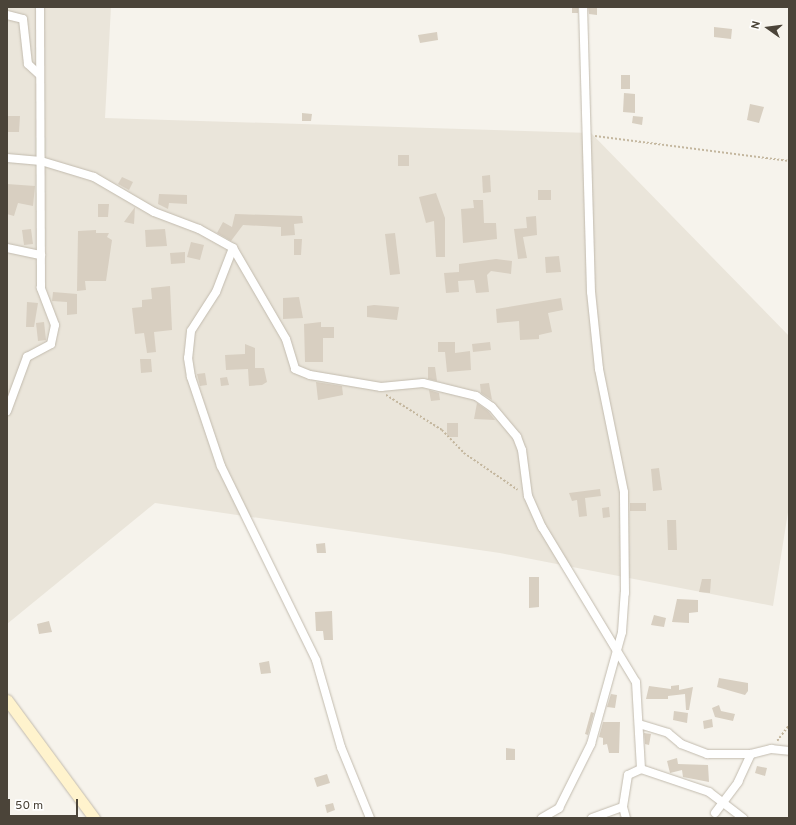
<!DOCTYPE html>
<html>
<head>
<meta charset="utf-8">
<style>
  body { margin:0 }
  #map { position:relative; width:796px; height:825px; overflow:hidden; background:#f6f3ec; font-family:Overpass,sans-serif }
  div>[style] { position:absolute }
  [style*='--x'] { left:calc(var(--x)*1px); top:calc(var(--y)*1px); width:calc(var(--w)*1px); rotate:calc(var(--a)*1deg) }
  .residential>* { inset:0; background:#eae5da }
  .building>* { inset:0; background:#d8cfc1 }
  .path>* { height:1.5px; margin-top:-0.75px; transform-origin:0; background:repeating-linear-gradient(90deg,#c4b79f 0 2px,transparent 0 4px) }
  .roads { filter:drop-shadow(0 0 1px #c2bbae) drop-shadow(0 0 1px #c2bbae) }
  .street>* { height:8px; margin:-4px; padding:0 4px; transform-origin:4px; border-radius:4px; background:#fff }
  .secondary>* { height:11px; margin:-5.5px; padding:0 5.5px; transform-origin:5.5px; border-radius:5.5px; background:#fff3cd }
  span { translate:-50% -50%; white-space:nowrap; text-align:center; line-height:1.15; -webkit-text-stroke:4px #fff; paint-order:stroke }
  .frame { position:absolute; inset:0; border:8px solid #4b4439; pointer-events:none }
  .north { position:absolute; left:748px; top:8px; width:40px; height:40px; -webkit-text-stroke:3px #fff; paint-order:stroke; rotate:284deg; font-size:11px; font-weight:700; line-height:16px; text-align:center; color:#4b4439 }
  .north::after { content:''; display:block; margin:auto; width:14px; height:18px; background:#4b4439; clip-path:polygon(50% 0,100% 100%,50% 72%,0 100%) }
  .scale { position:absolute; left:8px; top:799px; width:70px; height:18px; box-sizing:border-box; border:2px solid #4b4439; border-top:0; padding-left:5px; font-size:12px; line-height:14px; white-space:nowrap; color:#4b4439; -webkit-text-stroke:3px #fff; paint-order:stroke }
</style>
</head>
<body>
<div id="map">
  <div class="residential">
    <i style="clip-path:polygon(7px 7px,111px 7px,105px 118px,591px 133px,789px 336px,789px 506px,773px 606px,500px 553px,155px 503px,7px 624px)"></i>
  </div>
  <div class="building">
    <i style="clip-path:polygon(572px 7px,578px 7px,578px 13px,572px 13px)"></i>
    <i style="clip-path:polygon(588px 7px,597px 7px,597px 15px,589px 14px)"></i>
    <i style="clip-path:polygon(714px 27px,732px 29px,731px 39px,714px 37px)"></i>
    <i style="clip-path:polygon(437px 32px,438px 40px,420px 43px,418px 35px)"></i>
    <i style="clip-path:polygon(621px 75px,630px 75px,630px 89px,621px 89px)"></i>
    <i style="clip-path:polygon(624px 93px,635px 94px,635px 113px,623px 112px)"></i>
    <i style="clip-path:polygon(750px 104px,764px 107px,759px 123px,747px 120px)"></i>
    <i style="clip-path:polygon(302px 113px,312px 114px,311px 121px,302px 121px)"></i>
    <i style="clip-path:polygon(7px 116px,20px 116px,19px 132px,7px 132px)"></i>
    <i style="clip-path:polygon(633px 116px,643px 117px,642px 125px,632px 123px)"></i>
    <i style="clip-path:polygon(398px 155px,409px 155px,409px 166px,398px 166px)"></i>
    <i style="clip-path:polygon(490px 175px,491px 192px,483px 193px,482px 176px)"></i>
    <i style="clip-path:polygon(122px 177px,133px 182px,129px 190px,118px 184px)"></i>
    <i style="clip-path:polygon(7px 184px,35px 186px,33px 206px,18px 203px,14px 216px,7px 214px)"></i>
    <i style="clip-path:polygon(538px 190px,551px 190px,551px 200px,538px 200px)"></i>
    <i style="clip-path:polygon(436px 193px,445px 218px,445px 257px,436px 257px,434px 221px,426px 223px,419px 197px)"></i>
    <i style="clip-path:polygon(159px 194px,187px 195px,187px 204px,169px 203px,168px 209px,158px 204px)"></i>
    <i style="clip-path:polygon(473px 200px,483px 200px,484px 223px,496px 223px,497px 239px,463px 243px,461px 209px,474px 208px)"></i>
    <i style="clip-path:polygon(98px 204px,109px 204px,108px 217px,98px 217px)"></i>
    <i style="clip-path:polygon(135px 207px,134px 224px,124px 222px)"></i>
    <i style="clip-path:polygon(235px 214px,302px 216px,303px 223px,294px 224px,295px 235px,281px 236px,281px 227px,243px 225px,231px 241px,217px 233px,223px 222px,232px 227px)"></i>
    <i style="clip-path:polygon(536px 216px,537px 235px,523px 237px,527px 258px,518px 259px,514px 229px,527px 228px,526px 217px)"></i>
    <i style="clip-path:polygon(31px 229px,33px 244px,24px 245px,22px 230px)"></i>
    <i style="clip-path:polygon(165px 229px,167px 246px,146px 247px,145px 230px)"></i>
    <i style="clip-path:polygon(96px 230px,96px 233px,109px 233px,107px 237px,112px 240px,106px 281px,85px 281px,86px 290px,77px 291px,78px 231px)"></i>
    <i style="clip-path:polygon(395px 233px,400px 274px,390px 275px,385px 234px)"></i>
    <i style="clip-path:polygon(294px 239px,302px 239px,301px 255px,294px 255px)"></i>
    <i style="clip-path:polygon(191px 242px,204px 245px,200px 260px,187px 257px)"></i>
    <i style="clip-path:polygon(185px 252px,185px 263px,171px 264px,170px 253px)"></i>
    <i style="clip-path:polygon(559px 256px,561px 272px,546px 273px,545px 257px)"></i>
    <i style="clip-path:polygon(496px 259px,512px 261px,511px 274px,491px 271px,487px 275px,489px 292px,476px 293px,474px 280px,458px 281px,459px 292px,446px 293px,444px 273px,459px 272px,459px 264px)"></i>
    <i style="clip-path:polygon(170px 286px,172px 330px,154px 332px,156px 352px,147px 353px,144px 333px,135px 334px,132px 308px,142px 307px,142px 300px,152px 299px,151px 288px)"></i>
    <i style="clip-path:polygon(53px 292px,77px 294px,77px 314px,67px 315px,67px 302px,52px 301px)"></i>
    <i style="clip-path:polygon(299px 297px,303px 318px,283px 319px,283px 298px)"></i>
    <i style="clip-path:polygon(561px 298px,563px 310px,548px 313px,552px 332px,539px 335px,539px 339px,520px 340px,519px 321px,497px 323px,496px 309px)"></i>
    <i style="clip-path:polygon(27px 302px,38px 303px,34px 327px,26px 327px)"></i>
    <i style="clip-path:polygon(374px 305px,399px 307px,397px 320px,367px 317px,367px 306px)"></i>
    <i style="clip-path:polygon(44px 322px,46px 340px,38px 341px,36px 323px)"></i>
    <i style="clip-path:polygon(321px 322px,321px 327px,334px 327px,334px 338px,323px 338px,323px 362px,305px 362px,304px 324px)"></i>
    <i style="clip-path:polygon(438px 342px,455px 342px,455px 353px,470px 351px,471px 370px,447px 372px,445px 352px,438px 352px)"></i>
    <i style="clip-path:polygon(490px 342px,491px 350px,473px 352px,472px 344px)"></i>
    <i style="clip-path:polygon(245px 344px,255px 348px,255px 368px,264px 368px,267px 382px,262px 385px,249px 386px,248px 369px,226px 370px,225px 355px,245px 354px)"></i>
    <i style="clip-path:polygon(140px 359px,151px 359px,152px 372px,141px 373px)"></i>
    <i style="clip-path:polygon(428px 367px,435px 367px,437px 381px,428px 379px)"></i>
    <i style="clip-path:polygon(205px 373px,207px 385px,200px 386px,197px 374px)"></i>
    <i style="clip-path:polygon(227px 377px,229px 385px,221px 386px,220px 378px)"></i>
    <i style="clip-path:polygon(316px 382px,342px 386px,343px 395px,318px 400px)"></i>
    <i style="clip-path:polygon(489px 383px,492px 400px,481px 393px,480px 384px)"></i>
    <i style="clip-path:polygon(429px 390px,439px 393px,440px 400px,431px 401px)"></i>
    <i style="clip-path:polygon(477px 403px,488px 411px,495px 420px,474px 419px)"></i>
    <i style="clip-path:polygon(447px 423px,458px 423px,458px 437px,447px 437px)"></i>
    <i style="clip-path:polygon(659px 468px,662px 490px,653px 491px,651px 469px)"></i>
    <i style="clip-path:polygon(600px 489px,601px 496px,585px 498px,587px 516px,579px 517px,577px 500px,572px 501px,569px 493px)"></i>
    <i style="clip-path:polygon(630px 503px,646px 503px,646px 511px,630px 511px)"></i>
    <i style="clip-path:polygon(609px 507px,610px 517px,603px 518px,602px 508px)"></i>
    <i style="clip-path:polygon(667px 520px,676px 520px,677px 550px,668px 550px)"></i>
    <i style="clip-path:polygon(325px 543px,326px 553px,317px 553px,316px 544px)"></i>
    <i style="clip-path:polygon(529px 577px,539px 577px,539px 607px,529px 608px)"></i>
    <i style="clip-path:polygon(702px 579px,711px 579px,710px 593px,699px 592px)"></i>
    <i style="clip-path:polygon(677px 599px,698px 600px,698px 612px,689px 613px,689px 623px,672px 622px)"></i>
    <i style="clip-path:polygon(332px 611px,333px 640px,324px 640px,323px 631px,316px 631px,315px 612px)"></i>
    <i style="clip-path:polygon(654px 615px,666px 618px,664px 627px,651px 625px)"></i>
    <i style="clip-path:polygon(49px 621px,52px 632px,39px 634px,37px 624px)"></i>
    <i style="clip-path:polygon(269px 661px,271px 673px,261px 674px,259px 663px)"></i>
    <i style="clip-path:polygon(719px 678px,748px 683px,748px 691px,745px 695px,717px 687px)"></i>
    <i style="clip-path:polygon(679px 685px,679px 690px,693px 687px,689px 710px,686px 710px,685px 694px,668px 696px,668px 699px,646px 699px,649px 686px,671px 689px,671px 686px)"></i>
    <i style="clip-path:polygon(611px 694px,617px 695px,615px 708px,607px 707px)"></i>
    <i style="clip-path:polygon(719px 705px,721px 711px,735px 714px,733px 721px,715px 717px,712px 708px)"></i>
    <i style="clip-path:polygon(674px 711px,688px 713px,687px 723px,673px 720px)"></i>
    <i style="clip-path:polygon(591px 712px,594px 713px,588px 735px,585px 734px)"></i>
    <i style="clip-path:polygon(712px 719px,713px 727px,704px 729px,703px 721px)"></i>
    <i style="clip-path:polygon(603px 722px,620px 722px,619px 753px,609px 753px,607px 744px,603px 745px,603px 738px,599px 737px)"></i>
    <i style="clip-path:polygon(644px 733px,651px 734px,649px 745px,645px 744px)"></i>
    <i style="clip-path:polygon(506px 748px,515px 749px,515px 760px,506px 760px)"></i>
    <i style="clip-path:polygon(677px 758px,678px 764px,708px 765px,709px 782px,683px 777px,682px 770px,670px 773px,667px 761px)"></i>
    <i style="clip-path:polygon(757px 766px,767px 768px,765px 776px,755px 773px)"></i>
    <i style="clip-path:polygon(327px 774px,330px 783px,317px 787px,314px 778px)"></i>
    <i style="clip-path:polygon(333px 803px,335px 810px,327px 813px,325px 805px)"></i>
  </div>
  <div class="path">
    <i style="--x:595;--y:136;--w:196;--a:7.3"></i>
    <i style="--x:386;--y:395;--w:66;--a:32"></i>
    <i style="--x:442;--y:430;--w:32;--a:46"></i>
    <i style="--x:464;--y:453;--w:65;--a:34.4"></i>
    <i style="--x:777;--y:741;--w:20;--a:-53"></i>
  </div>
  <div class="roads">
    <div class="street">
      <i style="--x:7;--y:15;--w:16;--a:14"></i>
      <i style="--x:23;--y:19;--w:45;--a:83.7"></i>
      <i style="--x:28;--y:64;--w:16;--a:43"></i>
      <i style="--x:7;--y:158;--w:34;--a:5"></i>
      <i style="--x:41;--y:161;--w:55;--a:16.8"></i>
      <i style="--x:94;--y:177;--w:69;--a:30.3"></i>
      <i style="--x:154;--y:212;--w:48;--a:20.7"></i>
      <i style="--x:199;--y:229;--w:39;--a:29"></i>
      <i style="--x:233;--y:248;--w:105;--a:59.8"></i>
      <i style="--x:286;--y:339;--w:31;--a:73"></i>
      <i style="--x:295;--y:369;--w:16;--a:22"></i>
      <i style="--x:310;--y:375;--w:72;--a:9.6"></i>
      <i style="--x:381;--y:387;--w:42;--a:-5.4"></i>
      <i style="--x:423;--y:383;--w:55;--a:13.8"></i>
      <i style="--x:476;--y:396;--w:19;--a:35"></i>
      <i style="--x:492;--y:407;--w:39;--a:50"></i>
      <i style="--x:517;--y:437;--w:14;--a:69"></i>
      <i style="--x:522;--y:450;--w:46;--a:82.6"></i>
      <i style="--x:528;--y:496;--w:34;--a:66"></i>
      <i style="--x:542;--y:527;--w:181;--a:58.8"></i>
      <i style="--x:636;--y:682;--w:87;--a:86.7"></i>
      <i style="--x:641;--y:769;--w:14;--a:155"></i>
      <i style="--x:628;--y:775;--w:32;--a:99"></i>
      <i style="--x:7;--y:248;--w:35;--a:12"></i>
      <i style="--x:233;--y:248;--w:47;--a:111.1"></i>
      <i style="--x:216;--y:292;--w:46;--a:122.7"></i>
      <i style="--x:191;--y:331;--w:27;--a:96"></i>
      <i style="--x:188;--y:358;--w:19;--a:81"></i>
      <i style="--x:191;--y:377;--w:94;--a:71.4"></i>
      <i style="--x:221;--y:466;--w:216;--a:63.9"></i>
      <i style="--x:316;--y:660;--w:91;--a:74"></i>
      <i style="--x:341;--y:747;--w:77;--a:67.8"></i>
      <i style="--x:7;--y:411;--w:58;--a:-69.7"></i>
      <i style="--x:27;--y:357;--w:27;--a:-28"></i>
      <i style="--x:51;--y:344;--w:19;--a:-78"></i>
      <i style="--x:55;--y:325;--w:40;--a:-111"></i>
      <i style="--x:41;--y:288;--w:281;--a:-90.2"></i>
      <i style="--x:639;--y:724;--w:30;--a:17"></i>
      <i style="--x:668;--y:733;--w:17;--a:40"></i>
      <i style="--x:681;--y:744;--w:28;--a:21"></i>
      <i style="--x:707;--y:754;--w:44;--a:0"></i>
      <i style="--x:751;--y:754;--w:21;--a:-14"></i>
      <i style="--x:771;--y:749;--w:18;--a:6"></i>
      <i style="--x:641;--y:769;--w:72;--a:18.7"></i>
      <i style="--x:709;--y:792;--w:43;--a:37.4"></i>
      <i style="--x:715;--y:813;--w:39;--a:-53"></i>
      <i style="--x:738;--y:782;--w:31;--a:-65"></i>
      <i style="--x:542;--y:818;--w:20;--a:-30"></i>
      <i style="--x:559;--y:808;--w:72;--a:-63.4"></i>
      <i style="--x:591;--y:744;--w:116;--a:-74.5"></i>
      <i style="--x:622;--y:632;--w:39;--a:-86"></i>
      <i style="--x:625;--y:593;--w:101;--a:-90.6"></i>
      <i style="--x:624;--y:492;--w:126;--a:-101.5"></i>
      <i style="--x:599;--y:369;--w:77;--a:-95.9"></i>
      <i style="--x:591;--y:292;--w:285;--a:-91.6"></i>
      <i style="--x:592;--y:818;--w:33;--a:-20"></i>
      <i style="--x:623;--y:807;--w:11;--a:75"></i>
    </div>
    <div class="secondary">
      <i style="--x:7;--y:700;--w:147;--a:53.6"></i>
    </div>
  </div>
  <div class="frame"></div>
  <div class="north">N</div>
  <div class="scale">50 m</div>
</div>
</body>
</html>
